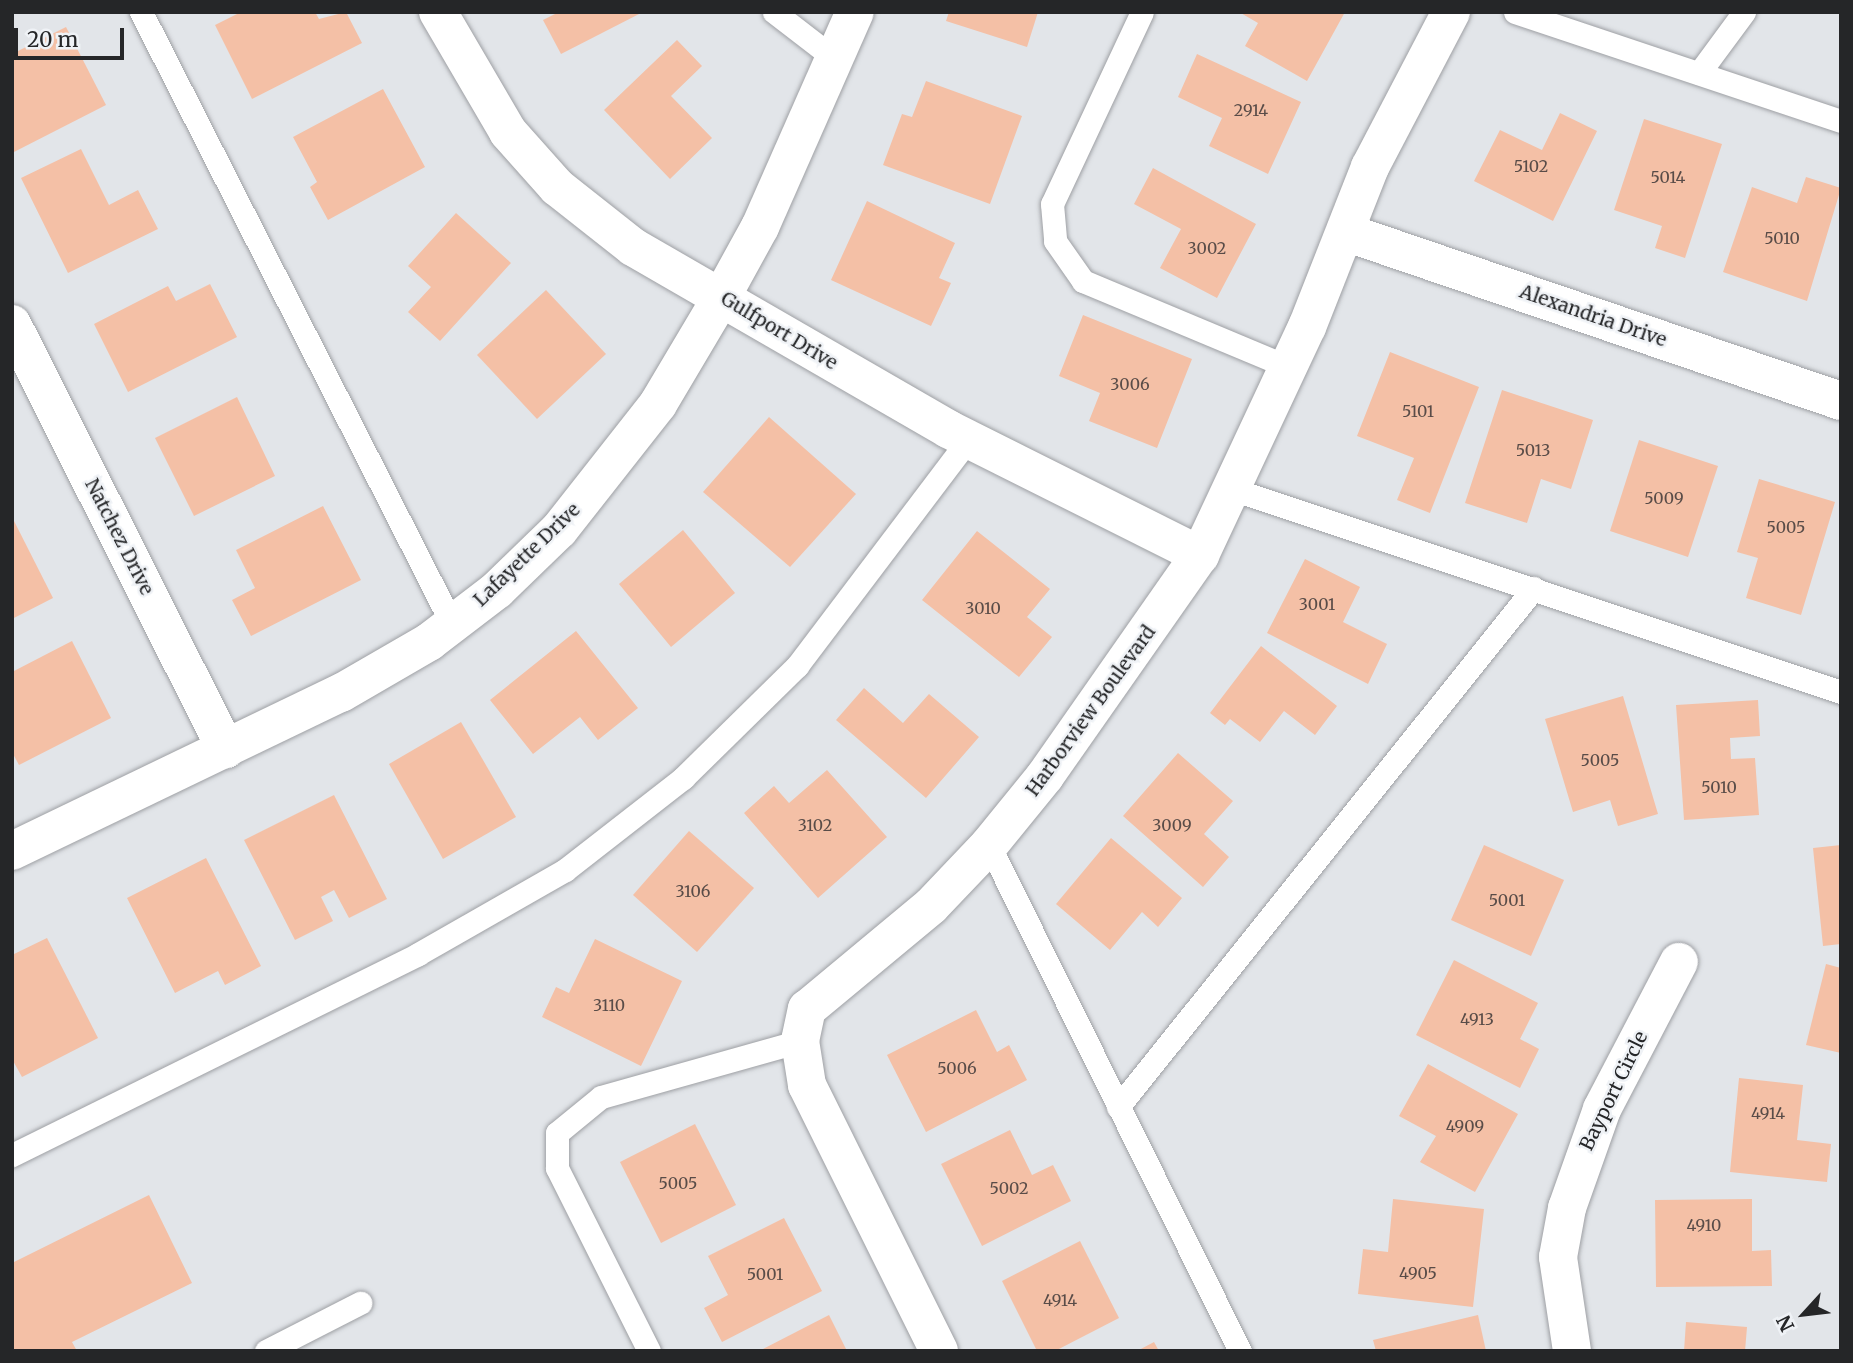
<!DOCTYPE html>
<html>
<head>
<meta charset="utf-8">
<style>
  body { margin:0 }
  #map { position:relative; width:1853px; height:1363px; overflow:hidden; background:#e2e5e9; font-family:Merriweather,serif }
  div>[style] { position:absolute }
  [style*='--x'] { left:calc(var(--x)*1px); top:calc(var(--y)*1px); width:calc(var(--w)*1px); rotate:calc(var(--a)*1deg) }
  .building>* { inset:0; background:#f4c0a6 }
  .roads { filter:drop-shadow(0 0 2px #9ea0a4) drop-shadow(0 0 2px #9ea0a4) }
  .service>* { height:23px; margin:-11.5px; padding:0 11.5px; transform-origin:11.5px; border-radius:11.5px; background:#fff }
  .minor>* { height:38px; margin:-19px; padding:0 19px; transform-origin:19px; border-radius:19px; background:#fff }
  span { translate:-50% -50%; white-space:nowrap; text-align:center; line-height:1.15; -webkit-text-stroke:5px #eff2f6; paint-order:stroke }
  .number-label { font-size:16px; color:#594c48 }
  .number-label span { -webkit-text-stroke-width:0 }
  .street-label { font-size:19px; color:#252628 }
  .frame { position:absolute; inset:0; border:14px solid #252628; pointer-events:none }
  .north { position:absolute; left:1769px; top:1279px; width:70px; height:70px; -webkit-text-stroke:5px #eff2f6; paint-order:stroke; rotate:243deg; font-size:19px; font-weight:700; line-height:28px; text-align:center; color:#252628 }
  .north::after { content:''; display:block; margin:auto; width:24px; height:32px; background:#252628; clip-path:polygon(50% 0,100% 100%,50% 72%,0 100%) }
  .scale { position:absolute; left:14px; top:28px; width:110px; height:32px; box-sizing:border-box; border:4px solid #252628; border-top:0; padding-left:9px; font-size:21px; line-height:24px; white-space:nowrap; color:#252628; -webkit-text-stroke:5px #eff2f6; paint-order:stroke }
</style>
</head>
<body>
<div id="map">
  <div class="building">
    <i style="clip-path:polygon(241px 12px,315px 12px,319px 19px,346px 12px,362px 43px,252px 99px,215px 25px)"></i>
    <i style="clip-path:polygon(559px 12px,643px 12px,561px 54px,543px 20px)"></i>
    <i style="clip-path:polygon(949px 12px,1038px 12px,1027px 47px,946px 21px)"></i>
    <i style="clip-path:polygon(1239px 12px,1345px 12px,1307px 81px,1245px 46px,1258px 23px)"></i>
    <i style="clip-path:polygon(66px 27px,106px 105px,12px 153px,12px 54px)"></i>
    <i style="clip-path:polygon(677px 40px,702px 66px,671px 96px,712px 138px,670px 179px,604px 110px)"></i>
    <i style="clip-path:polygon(1197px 54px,1301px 102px,1268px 174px,1209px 146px,1222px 118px,1178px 97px)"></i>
    <i style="clip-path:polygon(926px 81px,1022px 116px,990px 204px,883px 165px,902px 114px,912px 117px)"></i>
    <i style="clip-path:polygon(383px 89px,425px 167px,328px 220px,310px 187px,317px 182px,293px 137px)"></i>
    <i style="clip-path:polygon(1560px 113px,1597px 131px,1553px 221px,1474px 181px,1500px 130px,1542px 150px)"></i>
    <i style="clip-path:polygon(1644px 119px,1722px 144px,1685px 258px,1655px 248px,1662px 226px,1614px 210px)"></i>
    <i style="clip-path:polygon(81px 149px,109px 205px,138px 190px,158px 229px,68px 273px,21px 178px)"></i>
    <i style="clip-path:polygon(1153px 168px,1256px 224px,1217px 298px,1160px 268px,1181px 229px,1134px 204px)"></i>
    <i style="clip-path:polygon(1806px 177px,1841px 188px,1807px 301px,1723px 272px,1752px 187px,1797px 203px)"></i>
    <i style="clip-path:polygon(867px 201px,955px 243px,939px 278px,951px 283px,931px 326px,831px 280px)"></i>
    <i style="clip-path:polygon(456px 213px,511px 263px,440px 341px,408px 312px,431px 287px,408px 266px)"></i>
    <i style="clip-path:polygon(210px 284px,237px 337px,128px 392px,94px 324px,168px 286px,176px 301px)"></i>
    <i style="clip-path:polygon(546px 290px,606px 354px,537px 419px,477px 355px)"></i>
    <i style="clip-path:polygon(1083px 315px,1192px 359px,1157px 448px,1089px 421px,1100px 393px,1059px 376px)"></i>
    <i style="clip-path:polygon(1390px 352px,1479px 387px,1430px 513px,1397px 500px,1414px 458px,1357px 436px)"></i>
    <i style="clip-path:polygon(1502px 390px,1593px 420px,1571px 489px,1541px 479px,1527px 523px,1465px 503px)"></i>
    <i style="clip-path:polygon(237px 397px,275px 476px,194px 516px,155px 438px)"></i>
    <i style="clip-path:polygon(769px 417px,856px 494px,790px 567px,703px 492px)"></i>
    <i style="clip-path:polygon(1639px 440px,1718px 466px,1688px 557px,1610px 531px)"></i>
    <i style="clip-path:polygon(1759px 479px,1835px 502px,1801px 615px,1746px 598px,1758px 558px,1737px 552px)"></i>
    <i style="clip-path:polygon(323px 506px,361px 580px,251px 636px,232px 600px,255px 588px,236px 550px)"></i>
    <i style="clip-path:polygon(12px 517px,53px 598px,12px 619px)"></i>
    <i style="clip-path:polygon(683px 530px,735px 593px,671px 647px,619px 584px)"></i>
    <i style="clip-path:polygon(977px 531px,1050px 589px,1027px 617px,1052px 637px,1019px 677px,922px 600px)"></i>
    <i style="clip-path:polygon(1305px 559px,1360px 587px,1343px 622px,1387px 644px,1368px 684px,1267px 633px)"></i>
    <i style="clip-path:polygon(576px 631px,638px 708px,598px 740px,580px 717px,533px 754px,490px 700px)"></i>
    <i style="clip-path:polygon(72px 641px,111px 718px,19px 765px,12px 752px,12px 672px)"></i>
    <i style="clip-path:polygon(1261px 646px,1337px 706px,1315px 735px,1284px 711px,1260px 742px,1230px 719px,1225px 725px,1210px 713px)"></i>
    <i style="clip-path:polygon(864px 688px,903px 723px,929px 694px,979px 737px,926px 798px,836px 720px)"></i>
    <i style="clip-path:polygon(1623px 696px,1658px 814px,1618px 826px,1610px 800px,1573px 812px,1545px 719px)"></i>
    <i style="clip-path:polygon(1758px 700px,1760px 736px,1730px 738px,1731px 759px,1755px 758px,1759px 815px,1684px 820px,1676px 705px)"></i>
    <i style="clip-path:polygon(461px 722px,516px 817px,443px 859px,389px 764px)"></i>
    <i style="clip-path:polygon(1178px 753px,1233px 801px,1204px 834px,1229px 857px,1203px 887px,1123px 816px)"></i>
    <i style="clip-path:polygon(827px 770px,887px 837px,818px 898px,744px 813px,774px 786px,789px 803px)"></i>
    <i style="clip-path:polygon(334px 795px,387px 899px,349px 918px,334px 890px,321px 897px,333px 921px,295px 940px,244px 840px)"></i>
    <i style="clip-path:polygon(689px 831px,754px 888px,697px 952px,633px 895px)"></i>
    <i style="clip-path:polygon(1111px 838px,1182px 898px,1158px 927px,1142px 912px,1110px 950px,1056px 904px)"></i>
    <i style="clip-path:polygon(1484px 845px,1564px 880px,1531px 956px,1451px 920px)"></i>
    <i style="clip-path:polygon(1841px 845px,1841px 944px,1823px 946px,1813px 848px)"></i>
    <i style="clip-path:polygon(206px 858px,261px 966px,225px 985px,218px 971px,175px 993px,127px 898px)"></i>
    <i style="clip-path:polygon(47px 938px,98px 1038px,22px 1077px,12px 1059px,12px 955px)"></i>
    <i style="clip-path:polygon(595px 939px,682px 981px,641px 1066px,542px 1017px,556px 987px,569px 993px)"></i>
    <i style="clip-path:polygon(1454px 960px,1538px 1003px,1520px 1039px,1539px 1049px,1520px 1088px,1416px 1035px)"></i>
    <i style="clip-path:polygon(1826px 964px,1841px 968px,1841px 1053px,1806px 1045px)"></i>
    <i style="clip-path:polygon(976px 1010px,997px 1052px,1009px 1045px,1027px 1080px,926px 1132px,887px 1055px)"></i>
    <i style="clip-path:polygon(1428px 1064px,1518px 1114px,1475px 1192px,1420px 1162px,1436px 1136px,1399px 1116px)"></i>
    <i style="clip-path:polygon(1739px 1078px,1803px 1085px,1797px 1140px,1831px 1144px,1827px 1182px,1730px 1172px)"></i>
    <i style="clip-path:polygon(695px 1124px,736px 1205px,661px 1243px,620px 1162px)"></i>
    <i style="clip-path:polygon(1010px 1130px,1032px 1175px,1053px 1165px,1071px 1201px,982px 1246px,941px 1164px)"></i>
    <i style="clip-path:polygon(149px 1195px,192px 1283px,72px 1342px,77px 1351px,12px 1351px,12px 1263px)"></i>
    <i style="clip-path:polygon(1393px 1199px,1484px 1209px,1473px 1307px,1358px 1294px,1363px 1249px,1388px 1252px)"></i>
    <i style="clip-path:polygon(1752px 1199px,1752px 1251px,1771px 1250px,1772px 1286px,1656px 1287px,1655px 1200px)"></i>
    <i style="clip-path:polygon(784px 1218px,822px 1291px,722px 1342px,704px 1308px,728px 1295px,708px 1256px)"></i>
    <i style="clip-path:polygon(1080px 1241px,1119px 1318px,1055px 1351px,1037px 1351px,1002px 1281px)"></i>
    <i style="clip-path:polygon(829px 1315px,847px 1351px,759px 1351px)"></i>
    <i style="clip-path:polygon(1478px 1315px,1486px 1351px,1376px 1351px,1373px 1340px)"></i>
    <i style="clip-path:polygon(1686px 1322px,1747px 1327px,1745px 1351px,1684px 1351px)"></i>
    <i style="clip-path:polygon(1154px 1342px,1159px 1351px,1137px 1351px)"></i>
  </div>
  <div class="roads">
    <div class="service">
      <i style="--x:141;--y:12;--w:686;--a:63.06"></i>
      <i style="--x:774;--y:12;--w:77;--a:37.6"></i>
      <i style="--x:1142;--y:12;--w:212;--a:115.1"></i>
      <i style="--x:1052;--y:204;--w:37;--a:85"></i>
      <i style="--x:1055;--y:241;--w:49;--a:55"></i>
      <i style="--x:1083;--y:281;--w:223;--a:22.7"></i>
      <i style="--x:1515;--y:12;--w:344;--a:18.5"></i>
      <i style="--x:1699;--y:73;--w:76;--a:-53.6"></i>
      <i style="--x:1235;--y:490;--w:639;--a:18.43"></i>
      <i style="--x:989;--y:845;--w:565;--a:63.62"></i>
      <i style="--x:1118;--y:1107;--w:665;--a:-51.29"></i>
      <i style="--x:12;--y:1155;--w:453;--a:-26.3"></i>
      <i style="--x:418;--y:954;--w:169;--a:-29.7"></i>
      <i style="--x:565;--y:870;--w:150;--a:-37.9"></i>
      <i style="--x:683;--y:778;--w:160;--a:-44.5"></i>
      <i style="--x:797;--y:666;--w:283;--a:-52.9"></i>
      <i style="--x:266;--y:1351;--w:106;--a:-27.1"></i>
      <i style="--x:649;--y:1351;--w:205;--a:-116.7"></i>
      <i style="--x:557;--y:1168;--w:35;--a:-90"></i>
      <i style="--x:557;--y:1133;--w:57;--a:-39.3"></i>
      <i style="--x:601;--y:1097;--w:207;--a:-15.7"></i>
    </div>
    <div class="minor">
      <i style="--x:438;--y:12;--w:139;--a:59.7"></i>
      <i style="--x:508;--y:132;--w:74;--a:48.3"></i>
      <i style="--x:557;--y:187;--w:97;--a:38.3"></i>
      <i style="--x:633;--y:247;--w:364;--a:30"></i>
      <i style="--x:948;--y:429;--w:282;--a:26.6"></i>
      <i style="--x:1345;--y:232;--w:524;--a:18.82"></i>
      <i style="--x:12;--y:324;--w:476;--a:63.3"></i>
      <i style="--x:12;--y:851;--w:365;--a:-25.7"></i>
      <i style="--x:341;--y:693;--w:102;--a:-30.1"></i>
      <i style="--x:429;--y:642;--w:86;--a:-37.4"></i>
      <i style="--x:497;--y:590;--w:86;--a:-44.1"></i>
      <i style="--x:559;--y:530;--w:160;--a:-51.8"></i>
      <i style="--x:658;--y:404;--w:126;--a:-59.3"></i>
      <i style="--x:722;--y:296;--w:79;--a:-61.2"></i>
      <i style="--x:760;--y:227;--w:235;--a:-66.2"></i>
      <i style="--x:939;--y:1351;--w:297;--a:-116.4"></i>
      <i style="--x:807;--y:1085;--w:45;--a:-99"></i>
      <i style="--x:800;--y:1041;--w:33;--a:-78"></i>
      <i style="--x:807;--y:1009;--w:161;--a:-39.7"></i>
      <i style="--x:931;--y:906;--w:84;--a:-46.4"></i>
      <i style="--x:989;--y:845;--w:89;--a:-50.9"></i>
      <i style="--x:1045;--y:776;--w:270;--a:-55"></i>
      <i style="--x:1200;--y:555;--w:252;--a:-64.9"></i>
      <i style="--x:1307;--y:327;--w:172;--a:-68.5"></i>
      <i style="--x:1370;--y:167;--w:175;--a:-62.4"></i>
      <i style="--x:1572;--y:1351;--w:95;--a:-98.5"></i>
      <i style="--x:1558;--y:1257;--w:50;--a:-79.6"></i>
      <i style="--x:1567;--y:1208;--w:105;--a:-70.5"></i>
      <i style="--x:1602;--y:1109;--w:166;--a:-62.4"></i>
    </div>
  </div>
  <div class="number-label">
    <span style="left:1251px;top:110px">2914</span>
    <span style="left:1531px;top:166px">5102</span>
    <span style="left:1668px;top:177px">5014</span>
    <span style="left:1782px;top:238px">5010</span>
    <span style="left:1207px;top:248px">3002</span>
    <span style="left:1130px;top:384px">3006</span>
    <span style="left:1418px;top:411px">5101</span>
    <span style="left:1533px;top:450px">5013</span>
    <span style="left:1664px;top:498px">5009</span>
    <span style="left:1786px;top:527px">5005</span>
    <span style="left:1317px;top:604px">3001</span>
    <span style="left:983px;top:608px">3010</span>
    <span style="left:1600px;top:760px">5005</span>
    <span style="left:1719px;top:787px">5010</span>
    <span style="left:815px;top:825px">3102</span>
    <span style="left:1172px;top:825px">3009</span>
    <span style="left:693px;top:891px">3106</span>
    <span style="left:1507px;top:900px">5001</span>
    <span style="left:609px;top:1005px">3110</span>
    <span style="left:1477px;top:1019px">4913</span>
    <span style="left:957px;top:1068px">5006</span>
    <span style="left:1768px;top:1113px">4914</span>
    <span style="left:1465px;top:1126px">4909</span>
    <span style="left:678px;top:1183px">5005</span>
    <span style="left:1009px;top:1188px">5002</span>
    <span style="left:1704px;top:1225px">4910</span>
    <span style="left:1418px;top:1273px">4905</span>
    <span style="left:765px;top:1274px">5001</span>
    <span style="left:1060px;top:1300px">4914</span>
  </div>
  <div class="street-label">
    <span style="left:1593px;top:316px;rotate:19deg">Alexandria Drive</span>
    <span style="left:779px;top:331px;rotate:31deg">Gulfport Drive</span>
    <span style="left:119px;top:537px;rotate:63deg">Natchez Drive</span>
    <span style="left:527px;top:555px;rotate:-44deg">Lafayette Drive</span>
    <span style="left:1091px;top:711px;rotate:-54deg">Harborview Boulevard</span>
    <span style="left:1614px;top:1091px;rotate:-64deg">Bayport Circle</span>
  </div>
  <div class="frame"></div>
  <div class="north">N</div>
  <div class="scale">20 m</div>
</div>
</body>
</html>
